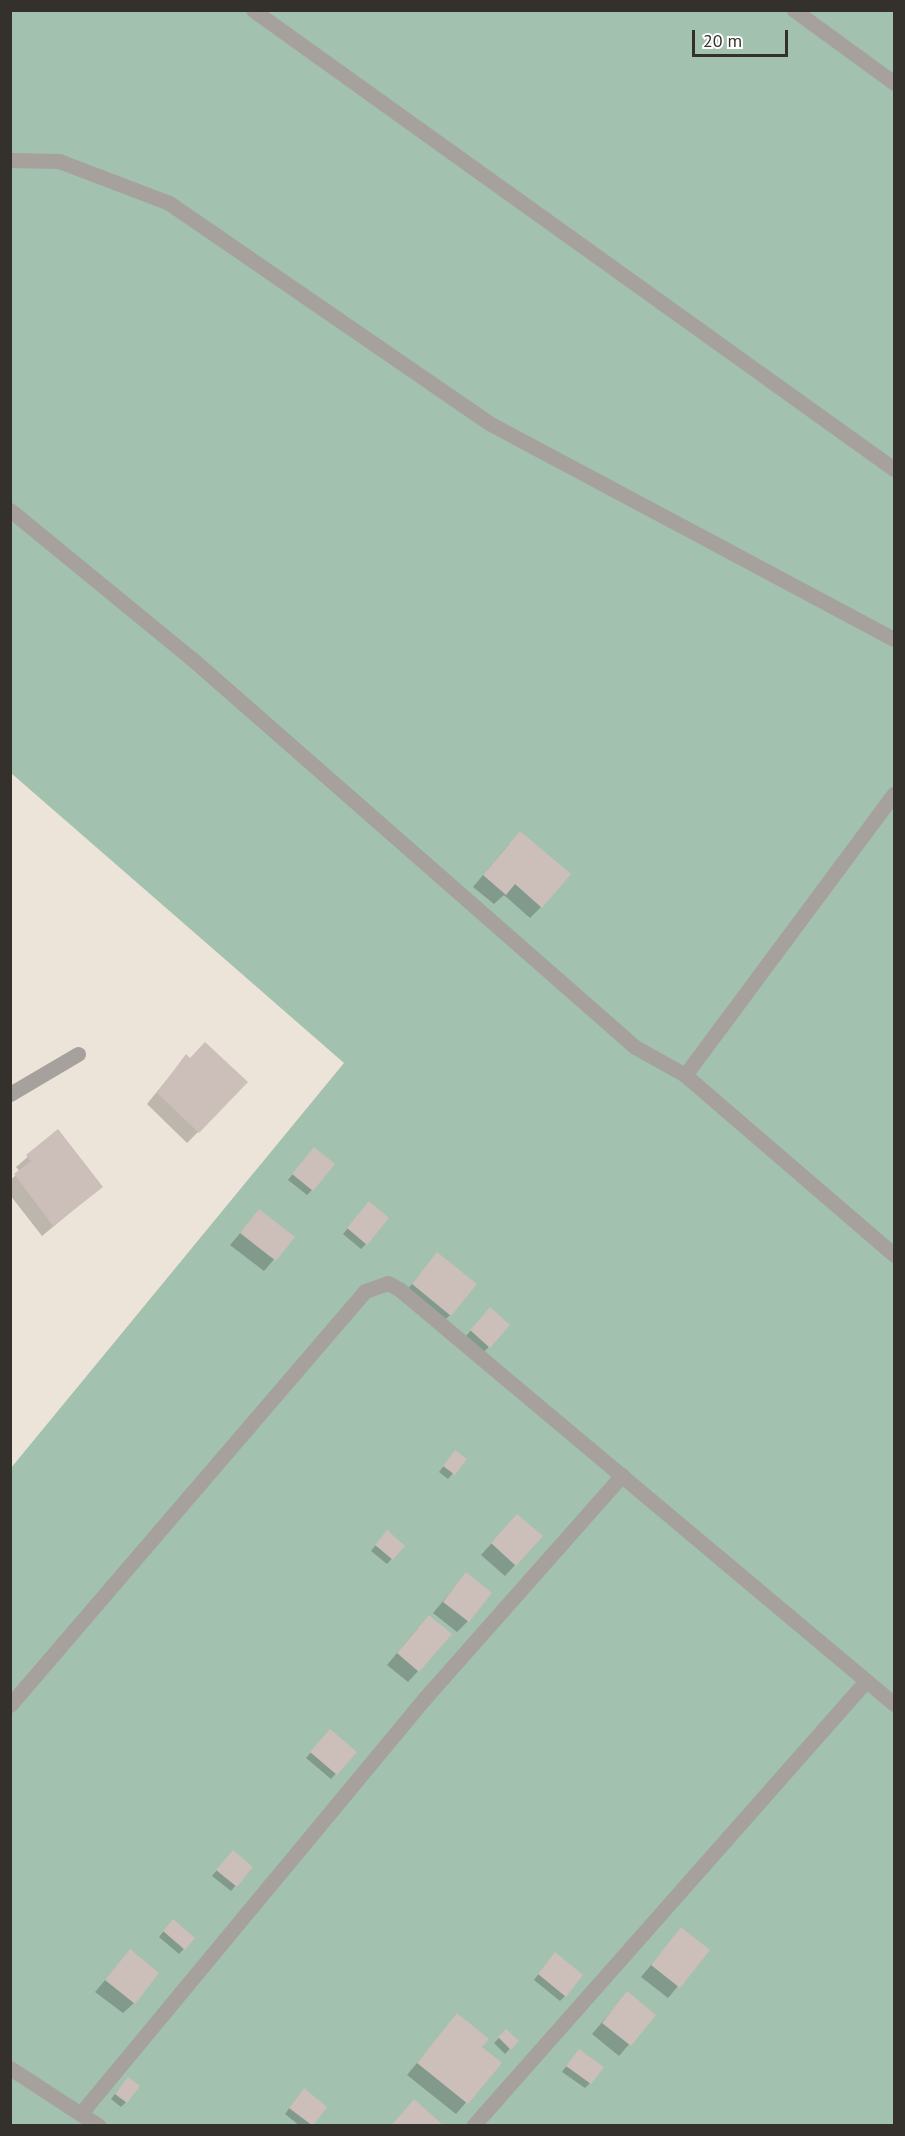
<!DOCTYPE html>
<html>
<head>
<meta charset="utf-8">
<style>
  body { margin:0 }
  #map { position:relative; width:905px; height:2136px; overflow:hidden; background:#ece4d9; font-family:"PT Sans",sans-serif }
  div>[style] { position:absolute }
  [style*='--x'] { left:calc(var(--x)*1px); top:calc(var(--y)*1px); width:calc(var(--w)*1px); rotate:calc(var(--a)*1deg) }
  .green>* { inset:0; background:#a2c1ae }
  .shadow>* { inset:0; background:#0003 }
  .building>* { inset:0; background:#ccbeb9 }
  .street>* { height:15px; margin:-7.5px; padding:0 7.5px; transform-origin:7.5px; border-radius:7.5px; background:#a6a19d }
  span { translate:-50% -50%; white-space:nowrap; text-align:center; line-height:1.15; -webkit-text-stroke:5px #fff; paint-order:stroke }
  .frame { position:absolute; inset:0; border:12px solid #34302c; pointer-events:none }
  .scale { position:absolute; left:692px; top:30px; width:96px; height:27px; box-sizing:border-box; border:3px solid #34302c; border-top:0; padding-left:8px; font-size:18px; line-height:21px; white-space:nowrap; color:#34302c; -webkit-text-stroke:4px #fff; paint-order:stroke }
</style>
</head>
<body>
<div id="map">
  <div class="green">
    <i style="clip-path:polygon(11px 11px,894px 11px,894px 2125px,11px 2125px,11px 1468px,344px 1063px,11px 773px)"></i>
  </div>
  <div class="shadow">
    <i style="clip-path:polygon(509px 844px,541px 907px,530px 918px,504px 895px,494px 904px,473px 887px)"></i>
    <i style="clip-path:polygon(186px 1056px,198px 1132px,187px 1143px,147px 1104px)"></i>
    <i style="clip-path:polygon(58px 1131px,101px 1187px,42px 1236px,10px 1195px,10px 1180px,20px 1172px,16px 1167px)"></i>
    <i style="clip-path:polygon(309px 1154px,312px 1190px,307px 1195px,288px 1180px)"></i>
    <i style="clip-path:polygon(364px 1209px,366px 1244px,361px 1249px,343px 1234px)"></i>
    <i style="clip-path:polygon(259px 1211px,293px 1237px,264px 1271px,230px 1245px)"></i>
    <i style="clip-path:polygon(437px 1254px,450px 1315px,439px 1326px,402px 1296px)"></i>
    <i style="clip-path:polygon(485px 1314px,508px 1326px,484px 1352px,466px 1336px)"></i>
    <i style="clip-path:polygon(455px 1452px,465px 1459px,448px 1479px,439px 1472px)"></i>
    <i style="clip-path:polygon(507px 1526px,515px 1565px,505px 1576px,481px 1555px)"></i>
    <i style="clip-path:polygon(382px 1537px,403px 1546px,387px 1564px,371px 1551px)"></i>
    <i style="clip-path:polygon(466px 1574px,468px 1621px,457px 1632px,433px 1613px)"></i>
    <i style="clip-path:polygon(418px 1628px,418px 1671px,408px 1682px,387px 1665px)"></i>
    <i style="clip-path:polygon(325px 1736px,355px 1752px,331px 1779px,306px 1758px)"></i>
    <i style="clip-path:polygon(228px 1857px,251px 1867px,231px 1891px,212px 1876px)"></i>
    <i style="clip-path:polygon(168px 1926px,193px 1939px,179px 1954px,159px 1937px)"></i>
    <i style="clip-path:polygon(681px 1929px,708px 1950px,668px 1998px,641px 1977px)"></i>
    <i style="clip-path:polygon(130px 1951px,134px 2003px,123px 2013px,95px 1992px)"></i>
    <i style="clip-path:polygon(550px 1959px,565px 1996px,560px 2001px,534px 1980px)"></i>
    <i style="clip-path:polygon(627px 1993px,654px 2015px,619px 2056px,592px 2034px)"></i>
    <i style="clip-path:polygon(457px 2015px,480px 2047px,500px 2063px,456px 2114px,407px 2075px)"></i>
    <i style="clip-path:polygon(506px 2031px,517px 2041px,505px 2054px,494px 2043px)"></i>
    <i style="clip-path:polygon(574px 2056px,590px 2083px,585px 2088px,562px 2072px)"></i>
    <i style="clip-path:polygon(123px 2084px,126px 2102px,121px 2107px,111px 2099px)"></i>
    <i style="clip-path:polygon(299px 2095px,325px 2107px,311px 2126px,300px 2126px,285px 2114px)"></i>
  </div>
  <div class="building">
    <i style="clip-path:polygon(520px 831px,571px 874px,542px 908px,515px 884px,506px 895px,483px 875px)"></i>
    <i style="clip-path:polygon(205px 1042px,248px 1082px,199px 1133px,157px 1093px,186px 1054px,190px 1058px)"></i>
    <i style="clip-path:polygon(58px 1129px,103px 1187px,53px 1226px,14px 1174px,31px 1161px,26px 1155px)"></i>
    <i style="clip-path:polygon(314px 1147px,335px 1164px,313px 1191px,292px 1174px)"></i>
    <i style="clip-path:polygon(369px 1201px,389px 1218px,367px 1245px,347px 1228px)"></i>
    <i style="clip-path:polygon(259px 1209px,295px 1237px,276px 1261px,240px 1233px)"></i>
    <i style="clip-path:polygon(437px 1252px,477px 1284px,451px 1316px,412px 1284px)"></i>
    <i style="clip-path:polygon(490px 1307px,510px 1325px,490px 1348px,470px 1330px)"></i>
    <i style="clip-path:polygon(455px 1450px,467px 1459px,455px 1475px,443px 1466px)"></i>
    <i style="clip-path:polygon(517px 1514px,543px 1536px,516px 1566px,491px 1543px)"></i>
    <i style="clip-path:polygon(387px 1530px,405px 1546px,393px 1560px,375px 1545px)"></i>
    <i style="clip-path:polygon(466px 1572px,492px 1593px,469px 1622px,443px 1602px)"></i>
    <i style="clip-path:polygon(429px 1615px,452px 1634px,419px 1672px,397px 1653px)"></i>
    <i style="clip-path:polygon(330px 1729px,357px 1752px,337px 1775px,310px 1752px)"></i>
    <i style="clip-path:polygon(233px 1850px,253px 1867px,237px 1887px,216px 1870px)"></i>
    <i style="clip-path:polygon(173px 1919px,195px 1938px,185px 1950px,163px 1931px)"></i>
    <i style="clip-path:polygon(681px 1927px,710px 1950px,680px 1988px,651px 1965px)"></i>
    <i style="clip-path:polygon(130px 1949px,159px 1973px,135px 2004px,105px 1980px)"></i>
    <i style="clip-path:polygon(555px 1952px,583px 1975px,566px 1997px,538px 1974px)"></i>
    <i style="clip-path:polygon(627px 1991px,656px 2015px,631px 2046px,602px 2023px)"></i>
    <i style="clip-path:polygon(457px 2013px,489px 2039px,482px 2047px,502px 2063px,468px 2104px,417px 2063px)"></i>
    <i style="clip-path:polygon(506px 2029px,519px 2041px,511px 2050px,498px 2037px)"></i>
    <i style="clip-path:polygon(579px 2049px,604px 2067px,591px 2084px,566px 2066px)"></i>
    <i style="clip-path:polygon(128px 2077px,140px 2086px,127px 2103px,115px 2094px)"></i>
    <i style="clip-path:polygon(304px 2088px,327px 2107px,313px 2126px,289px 2108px)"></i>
    <i style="clip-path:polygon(414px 2099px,444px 2126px,391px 2126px)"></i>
  </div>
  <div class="street">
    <i style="--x:253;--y:10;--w:788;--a:35.61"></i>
    <i style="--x:794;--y:10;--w:124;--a:36.1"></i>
    <i style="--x:10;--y:160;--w:49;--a:1.2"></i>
    <i style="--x:59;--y:161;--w:118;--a:20.9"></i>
    <i style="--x:169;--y:203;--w:388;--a:34.5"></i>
    <i style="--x:489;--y:423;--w:459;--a:28.1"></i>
    <i style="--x:10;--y:510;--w:234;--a:39.3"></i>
    <i style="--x:191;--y:658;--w:590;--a:41.22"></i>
    <i style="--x:635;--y:1047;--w:57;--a:29.2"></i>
    <i style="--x:685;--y:1075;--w:276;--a:40.7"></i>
    <i style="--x:685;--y:1075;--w:350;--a:-53.4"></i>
    <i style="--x:10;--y:1094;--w:79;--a:-30.5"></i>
    <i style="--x:10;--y:1705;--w:545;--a:-49.39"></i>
    <i style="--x:365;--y:1291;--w:24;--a:-19"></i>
    <i style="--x:388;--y:1283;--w:13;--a:29"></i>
    <i style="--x:399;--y:1289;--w:646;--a:39.98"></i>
    <i style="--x:10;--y:2068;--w:106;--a:33.1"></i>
    <i style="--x:81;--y:2113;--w:538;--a:-50.36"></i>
    <i style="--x:424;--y:1699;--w:299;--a:-48.5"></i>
    <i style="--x:473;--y:2126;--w:594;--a:-48.55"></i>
  </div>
  <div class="frame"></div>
  <div class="scale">20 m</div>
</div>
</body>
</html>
